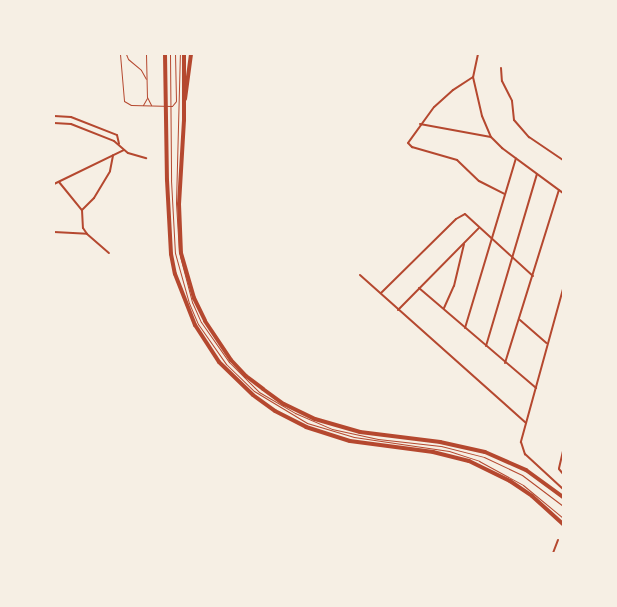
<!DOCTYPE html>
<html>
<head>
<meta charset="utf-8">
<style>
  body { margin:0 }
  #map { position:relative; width:617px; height:607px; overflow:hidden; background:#f6efe4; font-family:Rubik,sans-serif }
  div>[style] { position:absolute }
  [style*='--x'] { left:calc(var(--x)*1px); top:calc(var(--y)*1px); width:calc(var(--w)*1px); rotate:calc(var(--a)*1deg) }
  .service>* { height:1px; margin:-0.5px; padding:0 0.5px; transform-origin:0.5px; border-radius:0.5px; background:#b5482f }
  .minor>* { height:2px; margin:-1px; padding:0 1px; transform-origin:1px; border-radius:1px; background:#b5482f }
  .motorway>* { height:4px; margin:-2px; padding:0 2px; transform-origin:2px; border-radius:2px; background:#b5482f }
  span { translate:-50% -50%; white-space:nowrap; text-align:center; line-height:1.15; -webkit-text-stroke:4.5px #f6efe4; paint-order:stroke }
  .frame { position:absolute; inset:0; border:55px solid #f6efe4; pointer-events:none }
</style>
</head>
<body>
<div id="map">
  <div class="service">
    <i style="--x:120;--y:54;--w:47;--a:85.1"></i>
    <i style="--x:124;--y:101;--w:8;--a:30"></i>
    <i style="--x:131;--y:105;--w:41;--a:1.4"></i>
    <i style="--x:172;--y:106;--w:6;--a:-51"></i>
    <i style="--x:176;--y:101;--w:47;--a:-91.2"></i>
    <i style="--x:126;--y:54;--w:5;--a:68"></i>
    <i style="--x:128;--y:59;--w:17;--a:40"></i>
    <i style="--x:141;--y:70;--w:10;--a:61"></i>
    <i style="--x:146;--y:54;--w:43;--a:88.7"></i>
    <i style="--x:147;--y:97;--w:9;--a:63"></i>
    <i style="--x:170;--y:54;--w:126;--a:89.5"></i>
    <i style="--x:171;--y:180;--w:73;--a:86.9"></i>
    <i style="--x:175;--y:253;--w:52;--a:74.4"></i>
    <i style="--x:189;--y:303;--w:23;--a:67"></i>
    <i style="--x:198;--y:324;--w:49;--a:55"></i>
    <i style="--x:226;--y:364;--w:39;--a:44"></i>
    <i style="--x:254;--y:391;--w:62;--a:31.1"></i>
    <i style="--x:307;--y:423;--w:49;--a:16.6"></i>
    <i style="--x:354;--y:437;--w:96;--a:8.4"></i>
    <i style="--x:449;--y:451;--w:32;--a:18"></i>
    <i style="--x:479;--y:461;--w:50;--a:28.6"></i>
    <i style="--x:523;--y:485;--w:52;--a:39.5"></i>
    <i style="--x:143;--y:105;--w:8;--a:-60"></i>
    <i style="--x:179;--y:252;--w:49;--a:-93.5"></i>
    <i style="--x:176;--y:203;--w:149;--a:-88.5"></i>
    <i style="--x:180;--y:256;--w:48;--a:75.4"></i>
    <i style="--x:192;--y:302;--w:22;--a:66"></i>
    <i style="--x:201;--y:322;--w:49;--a:55"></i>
    <i style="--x:229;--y:362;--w:42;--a:45"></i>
    <i style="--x:259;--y:392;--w:42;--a:30.3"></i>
    <i style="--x:295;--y:413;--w:40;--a:23.4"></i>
    <i style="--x:332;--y:429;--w:47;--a:12.3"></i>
    <i style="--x:378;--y:439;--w:63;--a:6.3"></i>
    <i style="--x:441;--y:446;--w:44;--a:14.3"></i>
    <i style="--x:484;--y:457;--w:42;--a:25.3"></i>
    <i style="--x:522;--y:475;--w:51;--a:37.1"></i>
  </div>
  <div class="minor">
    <i style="--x:478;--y:54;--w:24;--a:102"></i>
    <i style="--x:473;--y:77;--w:40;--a:77"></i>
    <i style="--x:482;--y:116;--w:23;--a:67"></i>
    <i style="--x:491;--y:137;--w:16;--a:45"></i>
    <i style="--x:502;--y:148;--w:76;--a:36.4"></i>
    <i style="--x:501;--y:68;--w:13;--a:86"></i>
    <i style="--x:502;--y:81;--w:22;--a:63"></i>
    <i style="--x:512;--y:101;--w:19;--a:84"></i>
    <i style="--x:514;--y:120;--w:23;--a:49"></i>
    <i style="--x:529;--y:137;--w:41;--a:34.1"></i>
    <i style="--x:473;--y:77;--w:24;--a:147"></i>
    <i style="--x:453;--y:90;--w:25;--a:138"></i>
    <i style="--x:434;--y:107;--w:44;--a:125.8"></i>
    <i style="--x:408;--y:143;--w:6;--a:45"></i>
    <i style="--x:412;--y:147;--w:47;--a:16.1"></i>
    <i style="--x:457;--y:160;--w:30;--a:44"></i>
    <i style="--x:479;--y:181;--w:28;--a:27"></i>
    <i style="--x:54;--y:116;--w:17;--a:3"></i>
    <i style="--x:71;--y:117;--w:49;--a:21.4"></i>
    <i style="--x:117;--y:135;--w:9;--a:77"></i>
    <i style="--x:54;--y:123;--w:17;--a:3"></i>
    <i style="--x:71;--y:124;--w:46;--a:21.6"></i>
    <i style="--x:114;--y:141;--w:18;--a:41"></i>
    <i style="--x:128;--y:153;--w:19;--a:16"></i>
    <i style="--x:420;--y:124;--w:72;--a:10.4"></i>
    <i style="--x:59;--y:182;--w:36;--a:51"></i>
    <i style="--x:82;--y:210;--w:18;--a:87"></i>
    <i style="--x:83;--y:228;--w:7;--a:56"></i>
    <i style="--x:87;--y:234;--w:29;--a:41"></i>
    <i style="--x:54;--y:184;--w:78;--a:-25.9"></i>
    <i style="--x:82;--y:210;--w:17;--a:-45"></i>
    <i style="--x:94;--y:198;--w:31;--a:-59"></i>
    <i style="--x:110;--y:171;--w:16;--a:-79"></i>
    <i style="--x:54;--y:232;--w:33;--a:3"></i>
    <i style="--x:360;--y:275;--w:222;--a:41.7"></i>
    <i style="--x:419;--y:288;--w:154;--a:40.5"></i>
    <i style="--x:563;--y:289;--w:159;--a:105.4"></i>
    <i style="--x:521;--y:442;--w:13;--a:72"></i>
    <i style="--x:525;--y:454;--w:52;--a:42.6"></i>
    <i style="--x:381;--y:293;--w:105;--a:-44.6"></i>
    <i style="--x:456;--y:219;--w:10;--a:-29"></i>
    <i style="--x:465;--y:214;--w:92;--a:42.4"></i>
    <i style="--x:444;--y:308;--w:24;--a:-66"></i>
    <i style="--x:454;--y:286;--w:43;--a:-76.6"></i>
    <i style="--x:398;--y:310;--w:115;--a:-45.4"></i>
    <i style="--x:520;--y:320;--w:35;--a:41"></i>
    <i style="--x:465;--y:328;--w:177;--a:-73.3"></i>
    <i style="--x:486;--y:346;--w:179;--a:-73.5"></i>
    <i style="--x:505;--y:363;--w:181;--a:-72.7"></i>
    <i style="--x:563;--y:451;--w:18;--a:103"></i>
    <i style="--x:559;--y:469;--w:6;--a:51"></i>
    <i style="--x:553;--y:553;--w:14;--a:-69"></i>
  </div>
  <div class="motorway">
    <i style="--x:165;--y:54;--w:126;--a:89.1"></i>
    <i style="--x:167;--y:180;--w:74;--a:86.9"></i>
    <i style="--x:171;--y:254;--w:20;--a:79"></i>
    <i style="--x:175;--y:274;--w:55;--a:68.6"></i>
    <i style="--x:195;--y:325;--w:44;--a:57"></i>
    <i style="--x:219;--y:362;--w:47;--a:44.1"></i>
    <i style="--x:253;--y:395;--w:27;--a:36"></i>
    <i style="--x:275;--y:411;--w:35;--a:27"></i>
    <i style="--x:306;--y:427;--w:46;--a:17.7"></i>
    <i style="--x:350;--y:441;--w:84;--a:7.5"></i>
    <i style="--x:433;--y:452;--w:37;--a:14"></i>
    <i style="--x:469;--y:461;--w:46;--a:26"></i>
    <i style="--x:510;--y:481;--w:27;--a:34"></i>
    <i style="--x:532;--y:496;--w:42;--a:42.1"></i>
    <i style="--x:184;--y:54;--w:66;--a:90"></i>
    <i style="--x:184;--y:120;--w:84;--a:93.4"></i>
    <i style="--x:179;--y:204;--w:49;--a:87.7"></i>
    <i style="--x:181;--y:253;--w:47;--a:73.9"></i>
    <i style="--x:194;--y:298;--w:25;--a:64"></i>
    <i style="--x:205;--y:321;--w:47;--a:56.3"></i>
    <i style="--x:231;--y:360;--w:22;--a:47"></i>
    <i style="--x:246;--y:376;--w:21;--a:37"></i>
    <i style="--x:263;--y:389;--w:26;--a:36"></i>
    <i style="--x:284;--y:404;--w:34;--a:26"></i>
    <i style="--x:315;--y:419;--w:47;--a:16.1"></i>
    <i style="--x:360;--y:432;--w:81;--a:7.1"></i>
    <i style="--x:440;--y:442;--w:46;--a:12.5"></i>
    <i style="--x:485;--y:452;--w:45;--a:23.7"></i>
    <i style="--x:526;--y:470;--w:46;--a:36.1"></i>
    <i style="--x:185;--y:99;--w:45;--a:-82.4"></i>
  </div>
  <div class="frame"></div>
</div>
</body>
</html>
